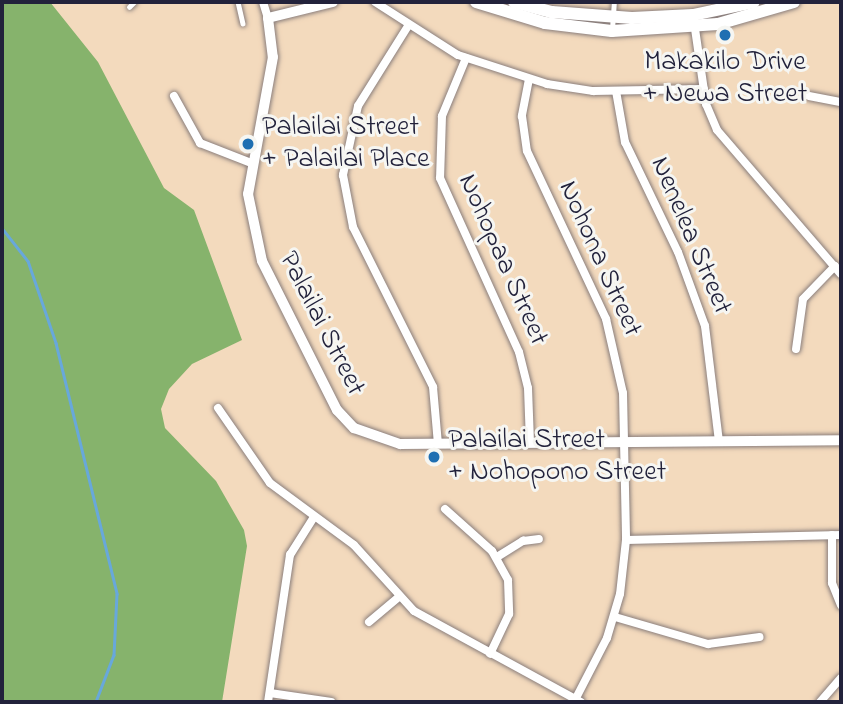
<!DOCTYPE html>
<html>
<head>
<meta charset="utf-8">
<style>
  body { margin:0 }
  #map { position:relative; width:843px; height:704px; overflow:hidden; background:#f3dabd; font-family:"Indie Flower",sans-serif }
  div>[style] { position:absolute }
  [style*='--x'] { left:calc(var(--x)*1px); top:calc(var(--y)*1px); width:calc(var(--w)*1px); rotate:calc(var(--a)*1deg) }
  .forest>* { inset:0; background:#86b36c }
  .stream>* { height:2.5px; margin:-1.25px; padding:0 1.25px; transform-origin:1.25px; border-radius:1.25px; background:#68a8db }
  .roads { filter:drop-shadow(0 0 2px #8a7e7c) drop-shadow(0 0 2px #8a7e7c) }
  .service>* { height:4.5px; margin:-2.25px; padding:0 2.25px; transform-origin:2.25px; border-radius:2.25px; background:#fff }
  .minor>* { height:8px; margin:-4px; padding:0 4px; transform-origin:4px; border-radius:4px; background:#fff }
  .tertiary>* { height:10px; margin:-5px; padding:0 5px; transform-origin:5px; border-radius:5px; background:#fff }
  .secondary>* { height:12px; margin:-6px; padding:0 6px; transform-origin:6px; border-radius:6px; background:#fff }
  .dots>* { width:19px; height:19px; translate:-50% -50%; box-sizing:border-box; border:4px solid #f6f6f2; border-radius:50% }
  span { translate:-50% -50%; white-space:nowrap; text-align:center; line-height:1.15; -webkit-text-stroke:6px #f6f6f2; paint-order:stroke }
  .poi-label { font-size:28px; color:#22223b }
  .left { translate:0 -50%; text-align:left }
  .street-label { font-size:28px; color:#22223b }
  .frame { position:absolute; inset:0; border:4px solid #22223b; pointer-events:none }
</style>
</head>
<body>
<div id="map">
  <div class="forest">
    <i style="clip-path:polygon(2px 2px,50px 2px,98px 62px,164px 188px,194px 210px,242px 340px,192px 364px,169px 389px,161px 409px,165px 428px,216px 481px,244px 530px,247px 546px,222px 702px,2px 702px)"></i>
  </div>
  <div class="stream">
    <i style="--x:2;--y:228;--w:42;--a:51.8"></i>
    <i style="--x:28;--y:261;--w:87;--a:71.1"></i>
    <i style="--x:56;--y:343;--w:258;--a:76.3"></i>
    <i style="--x:117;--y:594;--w:61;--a:92.8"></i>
    <i style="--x:114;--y:655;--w:50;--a:111"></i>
  </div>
  <div class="roads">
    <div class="service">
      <i style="--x:238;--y:2;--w:22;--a:77"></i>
      <i style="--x:129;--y:7;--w:7;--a:-45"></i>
      <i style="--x:612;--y:29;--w:27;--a:-86"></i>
    </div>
    <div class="minor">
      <i style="--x:263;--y:2;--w:17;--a:73"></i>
      <i style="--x:375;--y:2;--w:98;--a:32.6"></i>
      <i style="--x:458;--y:55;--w:94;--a:18"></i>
      <i style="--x:547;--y:84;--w:47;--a:8.7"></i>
      <i style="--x:593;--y:91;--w:111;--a:-1"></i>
      <i style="--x:694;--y:22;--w:83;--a:81.7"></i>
      <i style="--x:706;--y:104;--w:28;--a:67"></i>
      <i style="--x:717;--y:130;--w:190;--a:49.3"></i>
      <i style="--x:408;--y:26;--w:94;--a:122"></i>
      <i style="--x:358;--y:106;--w:71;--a:102.3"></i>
      <i style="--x:343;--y:175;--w:53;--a:79.1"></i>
      <i style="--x:353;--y:227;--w:179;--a:63.4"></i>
      <i style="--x:433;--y:387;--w:57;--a:85"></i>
      <i style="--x:466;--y:58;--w:63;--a:112.5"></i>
      <i style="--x:442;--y:116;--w:62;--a:91.8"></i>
      <i style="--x:440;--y:178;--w:191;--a:65.6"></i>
      <i style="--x:519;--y:352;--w:37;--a:76"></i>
      <i style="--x:528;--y:388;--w:55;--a:87.9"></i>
      <i style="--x:529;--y:79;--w:38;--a:101"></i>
      <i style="--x:522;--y:116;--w:35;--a:82"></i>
      <i style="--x:527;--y:151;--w:186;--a:64.8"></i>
      <i style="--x:606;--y:319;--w:76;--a:77.1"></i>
      <i style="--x:623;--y:393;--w:147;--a:88.8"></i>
      <i style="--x:626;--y:540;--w:54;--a:96.3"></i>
      <i style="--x:620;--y:594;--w:46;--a:106.5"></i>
      <i style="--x:607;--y:638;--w:72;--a:117.3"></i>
      <i style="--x:616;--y:91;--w:52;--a:80"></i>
      <i style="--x:625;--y:142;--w:122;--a:64.3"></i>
      <i style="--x:678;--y:252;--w:79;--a:70"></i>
      <i style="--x:705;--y:326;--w:116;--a:83.1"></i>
      <i style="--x:174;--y:96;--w:54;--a:61"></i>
      <i style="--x:200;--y:143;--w:55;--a:21.4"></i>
      <i style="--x:809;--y:96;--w:33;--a:11"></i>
      <i style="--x:796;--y:349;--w:50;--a:-82"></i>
      <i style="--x:803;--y:299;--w:46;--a:-45.9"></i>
      <i style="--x:218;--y:408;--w:91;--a:55.3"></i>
      <i style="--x:270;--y:483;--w:104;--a:36.4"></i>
      <i style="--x:354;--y:545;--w:89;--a:47.7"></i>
      <i style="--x:414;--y:611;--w:190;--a:28.6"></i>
      <i style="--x:445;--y:509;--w:63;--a:41.8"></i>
      <i style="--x:492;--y:551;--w:33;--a:61"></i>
      <i style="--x:508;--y:580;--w:34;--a:88"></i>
      <i style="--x:509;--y:614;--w:44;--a:115.4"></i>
      <i style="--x:832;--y:535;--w:48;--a:90"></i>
      <i style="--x:832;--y:583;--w:24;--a:68"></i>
      <i style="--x:626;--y:540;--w:215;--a:-1.3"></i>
      <i style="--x:497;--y:557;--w:31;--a:-32"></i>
      <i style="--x:523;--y:541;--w:16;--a:-7"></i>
      <i style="--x:615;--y:617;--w:97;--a:16.2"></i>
      <i style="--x:708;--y:644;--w:52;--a:-7.7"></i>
      <i style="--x:369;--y:622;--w:40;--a:-40"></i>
      <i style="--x:270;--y:693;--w:62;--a:8.4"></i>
      <i style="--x:268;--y:702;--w:149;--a:-81.5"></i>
      <i style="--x:290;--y:555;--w:45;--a:-57.7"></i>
      <i style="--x:820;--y:702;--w:32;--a:-49"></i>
    </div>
    <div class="tertiary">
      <i style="--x:333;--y:2;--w:67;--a:166.2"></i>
      <i style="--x:268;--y:18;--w:39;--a:83"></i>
      <i style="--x:273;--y:57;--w:139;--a:100.3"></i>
      <i style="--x:248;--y:194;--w:68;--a:78.2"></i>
      <i style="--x:262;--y:261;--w:167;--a:63.3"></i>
      <i style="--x:337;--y:410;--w:25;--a:47"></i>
      <i style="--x:354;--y:428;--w:49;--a:19.2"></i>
      <i style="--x:400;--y:444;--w:441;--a:-0.5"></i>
    </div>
    <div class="secondary">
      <i style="--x:476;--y:2;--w:72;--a:16.9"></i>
      <i style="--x:545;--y:23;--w:67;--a:6.8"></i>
      <i style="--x:612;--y:31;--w:106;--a:-3.8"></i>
      <i style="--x:718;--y:24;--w:79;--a:-16.1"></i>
      <i style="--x:514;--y:2;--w:39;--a:15"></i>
      <i style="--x:552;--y:12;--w:80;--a:4.3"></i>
      <i style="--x:632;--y:18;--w:61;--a:-2.8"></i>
      <i style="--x:693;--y:15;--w:62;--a:-12"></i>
    </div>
  </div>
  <div class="dots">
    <i style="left:725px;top:35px;background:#1f6fb2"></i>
    <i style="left:248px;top:144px;background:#1f6fb2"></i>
    <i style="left:434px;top:457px;background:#1f6fb2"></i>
  </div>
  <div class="poi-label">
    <span style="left:725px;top:79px">Makakilo Drive<br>+ Newa Street</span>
    <span class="left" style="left:262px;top:144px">Palailai Street<br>+ Palailai Place</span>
    <span class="left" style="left:448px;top:457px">Palailai Street<br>+ Nohopono Street</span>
  </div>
  <div class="street-label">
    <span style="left:690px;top:236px;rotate:67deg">Nenelea Street</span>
    <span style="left:599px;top:259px;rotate:66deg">Nohona Street</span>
    <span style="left:502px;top:260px;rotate:66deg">Nohopaa Street</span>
    <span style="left:321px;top:324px;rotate:63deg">Palailai Street</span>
  </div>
  <div class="frame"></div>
</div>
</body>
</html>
